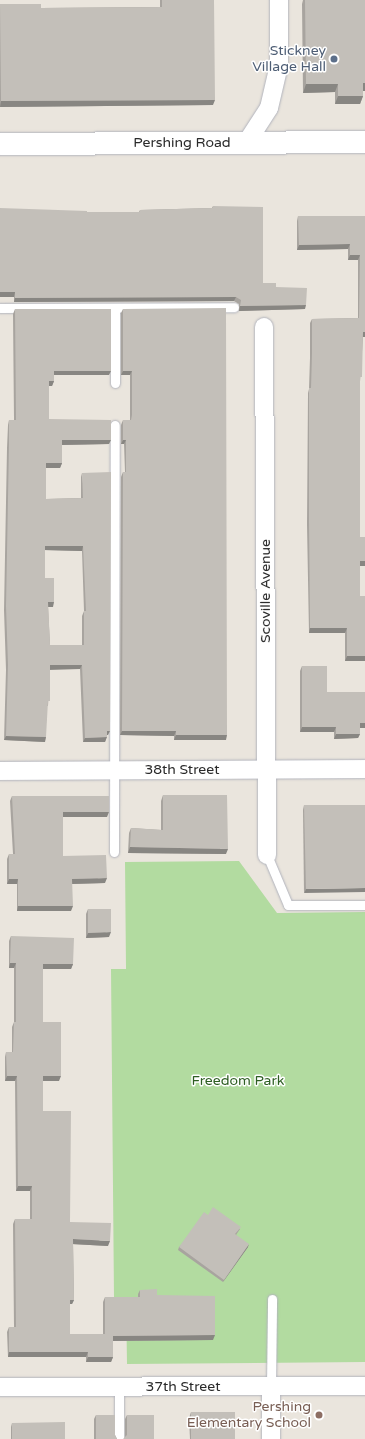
<!DOCTYPE html>
<html>
<head>
<meta charset="utf-8">
<style>
  body { margin:0 }
  #map { position:relative; width:365px; height:1439px; overflow:hidden; background:#eae5dd; font-family:"Varela Round",sans-serif }
  div>[style] { position:absolute }
  [style*='--x'] { left:calc(var(--x)*1px); top:calc(var(--y)*1px); width:calc(var(--w)*1px); rotate:calc(var(--a)*1deg) }
  .green>* { inset:0; background:#b2dba0 }
  .roads { filter:drop-shadow(0 0 1px #b1b3bc) drop-shadow(0 0 1px #b1b3bc) }
  .lane>* { height:9px; margin:-4.5px; padding:0 4.5px; transform-origin:4.5px; border-radius:4.5px; background:#fff }
  .street>* { height:18px; margin:-9px; padding:0 9px; transform-origin:9px; border-radius:9px; background:#fff }
  .secondary>* { height:22px; margin:-11px; padding:0 11px; transform-origin:11px; border-radius:11px; background:#fff }
  .wall>* { inset:0; background:#a8a49f }
  .shaded-wall>* { inset:0; background:#888682 }
  .building>* { inset:0; background:#c3bfb9 }
  .dots>* { width:11px; height:11px; translate:-50% -50%; box-sizing:border-box; border:2px solid #fff; border-radius:50% }
  span { translate:-50% -50%; white-space:nowrap; text-align:center; line-height:1.15; -webkit-text-stroke:3px #fff; paint-order:stroke }
  .service-label { font-size:14px; color:#4e5e75 }
  .right { translate:-100% -50%; text-align:right }
  .street-label { font-size:14px; color:#2a2a2a }
  .park-label { font-size:14px; color:#2d5e22 }
  .education-label { font-size:14px; color:#785e54 }
</style>
</head>
<body>
<div id="map">
  <div class="green">
    <i style="clip-path:polygon(239px 861px,277px 913px,365px 912px,365px 1362px,127px 1364px,126px 1298px,114px 1298px,111px 969px,126px 969px,125px 862px)"></i>
  </div>
  <div class="roads">
    <div class="lane">
      <i style="--x:0;--y:308;--w:234;--a:-0.2"></i>
      <i style="--x:115;--y:383;--w:75;--a:-90"></i>
      <i style="--x:114;--y:852;--w:427;--a:-89.9"></i>
      <i style="--x:267;--y:855;--w:54;--a:67.2"></i>
      <i style="--x:288;--y:905;--w:77;--a:0"></i>
      <i style="--x:119;--y:1387;--w:52;--a:90"></i>
      <i style="--x:271;--y:1387;--w:88;--a:-89.3"></i>
    </div>
    <div class="street">
      <i style="--x:247;--y:142;--w:40;--a:-57.1"></i>
      <i style="--x:269;--y:108;--w:44;--a:-76.9"></i>
      <i style="--x:279;--y:65;--w:65;--a:-90"></i>
      <i style="--x:264;--y:327;--w:528;--a:89.67"></i>
      <i style="--x:0;--y:771;--w:365;--a:-0.3"></i>
      <i style="--x:0;--y:1387;--w:365;--a:-0.2"></i>
      <i style="--x:271;--y:1439;--w:52;--a:-90"></i>
    </div>
    <div class="secondary">
      <i style="--x:0;--y:144;--w:365;--a:-0.3"></i>
    </div>
  </div>
  <div class="wall">
    <i style="clip-path:polygon(160px 0,214px 0,213px 105px,0 107px,0 4px,41px 8px,160px 7px)"></i>
    <i style="clip-path:polygon(303px 0,365px 0,365px 91px,363px 91px,363px 96px,360px 104px,335px 104px,335px 92px,303px 93px,302px 4px)"></i>
    <i style="clip-path:polygon(213px 206px,263px 283px,276px 287px,305px 309px,239px 311px,239px 304px,234px 301px,14px 302px,14px 297px,0 297px,87px 212px,139px 212px,140px 210px,212px 208px)"></i>
    <i style="clip-path:polygon(298px 216px,365px 216px,363px 337px,360px 382px,360px 596px,365px 661px,345px 661px,345px 633px,309px 633px,307px 525px,308px 393px,309px 389px,310px 358px,310px 323px,312px 319px,358px 318px,358px 260px,348px 260px,348px 249px,297px 250px,297px 221px)"></i>
    <i style="clip-path:polygon(evenodd,15px 309px,109px 375px,54px 375px,54px 381px,52px 386px,49px 386px,49px 419px,109px 444px,62px 445px,62px 463px,60px 468px,46px 468px,46px 499px,81px 498px,81px 477px,82px 473px,108px 735px,107px 735px,105px 742px,83px 742px,80px 669px,50px 669px,48px 706px,47px 706px,45px 742px,4px 740px,6px 670px,4px 610px,7px 448px,8px 425px,9px 420px,14px 420px,13px 314px,15px 309px,45px 550px,82px 551px,84px 611px,82px 616px,82px 645px,50px 645px,48px 607px,53px 607px,45px 578px,45px 550px)"></i>
    <i style="clip-path:polygon(123px 309px,226px 740px,174px 740px,174px 736px,120px 735px,121px 477px,123px 472px,125px 472px,124px 444px,121px 444px,121px 425px,123px 420px,130px 420px,130px 375px,121px 375px,121px 313px)"></i>
    <i style="clip-path:polygon(302px 666px,360px 728px,360px 734px,358px 738px,334px 739px,334px 732px,300px 732px,300px 671px)"></i>
    <i style="clip-path:polygon(163px 795px,226px 854px,128px 853px,129px 833px,131px 828px,161px 830px,161px 801px)"></i>
    <i style="clip-path:polygon(12px 796px,107px 817px,63px 817px,63px 856px,105px 883px,72px 884px,71px 911px,17px 911px,17px 884px,7px 884px,7px 859px,9px 854px,13px 854px,10px 801px)"></i>
    <i style="clip-path:polygon(304px 805px,365px 805px,304px 893px,303px 810px)"></i>
    <i style="clip-path:polygon(88px 909px,109px 937px,86px 938px,86px 914px)"></i>
    <i style="clip-path:polygon(11px 936px,73px 964px,71px 969px,43px 969px,43px 1022px,59px 1081px,43px 1081px,43px 1111px,70px 1222px,108px 1246px,73px 1244px,74px 1300px,72px 1304px,70px 1304px,70px 1334px,103px 1334px,103px 1302px,105px 1297px,138px 1297px,138px 1294px,140px 1290px,157px 1295px,213px 1340px,113px 1341px,113px 1357px,111px 1362px,86px 1362px,86px 1357px,8px 1357px,7px 1332px,9px 1327px,14px 1327px,13px 1224px,15px 1219px,30px 1219px,30px 1191px,16px 1191px,15px 1081px,5px 1081px,5px 1057px,6px 1052px,12px 1052px,12px 1027px,14px 1022px,14px 968px,9px 968px,9px 941px)"></i>
    <i style="clip-path:polygon(208px 1215px,240px 1229px,236px 1235px,248px 1247px,223px 1282px,178px 1250px,179px 1247px)"></i>
    <i style="clip-path:polygon(191px 1412px,235px 1439px,190px 1439px,189px 1418px)"></i>
    <i style="clip-path:polygon(96px 1415px,115px 1435px,117px 1439px,94px 1439px,94px 1419px)"></i>
    <i style="clip-path:polygon(127px 1415px,154px 1439px,125px 1437px,125px 1419px)"></i>
    <i style="clip-path:polygon(12px 1423px,65px 1439px,11px 1439px,11px 1427px)"></i>
  </div>
  <div class="shaded-wall">
    <i style="clip-path:polygon(363px 83px,365px 83px,365px 91px,360px 91px)"></i>
    <i style="clip-path:polygon(306px 84px,338px 84px,335px 92px,303px 93px)"></i>
    <i style="clip-path:polygon(338px 96px,363px 96px,360px 104px,335px 104px)"></i>
    <i style="clip-path:polygon(215px 100px,213px 105px,0 107px,1px 101px)"></i>
    <i style="clip-path:polygon(350px 244px,348px 249px,297px 250px,299px 245px)"></i>
    <i style="clip-path:polygon(350px 255px,360px 255px,358px 260px,348px 260px)"></i>
    <i style="clip-path:polygon(0 292px,15px 292px,14px 297px,0 297px)"></i>
    <i style="clip-path:polygon(236px 297px,234px 301px,14px 302px,15px 298px)"></i>
    <i style="clip-path:polygon(306px 305px,305px 309px,239px 311px,240px 306px)"></i>
    <i style="clip-path:polygon(363px 332px,365px 332px,365px 337px,361px 337px)"></i>
    <i style="clip-path:polygon(54px 371px,111px 371px,109px 375px,52px 375px)"></i>
    <i style="clip-path:polygon(123px 371px,132px 371px,130px 375px,121px 375px)"></i>
    <i style="clip-path:polygon(49px 381px,54px 381px,52px 386px,47px 386px)"></i>
    <i style="clip-path:polygon(62px 440px,111px 440px,109px 444px,60px 445px)"></i>
    <i style="clip-path:polygon(123px 440px,126px 440px,124px 444px,121px 444px)"></i>
    <i style="clip-path:polygon(46px 463px,62px 463px,60px 468px,45px 468px)"></i>
    <i style="clip-path:polygon(45px 546px,83px 546px,82px 551px,43px 550px)"></i>
    <i style="clip-path:polygon(360px 561px,365px 561px,365px 566px,358px 566px)"></i>
    <i style="clip-path:polygon(48px 602px,54px 602px,53px 607px,46px 607px)"></i>
    <i style="clip-path:polygon(310px 628px,347px 628px,345px 633px,309px 633px)"></i>
    <i style="clip-path:polygon(347px 656px,365px 656px,365px 661px,345px 661px)"></i>
    <i style="clip-path:polygon(50px 665px,82px 665px,80px 669px,48px 670px)"></i>
    <i style="clip-path:polygon(360px 723px,365px 723px,365px 728px,358px 728px)"></i>
    <i style="clip-path:polygon(302px 727px,336px 727px,334px 732px,300px 732px)"></i>
    <i style="clip-path:polygon(107px 731px,110px 731px,108px 735px,105px 735px)"></i>
    <i style="clip-path:polygon(122px 731px,176px 731px,174px 736px,120px 735px)"></i>
    <i style="clip-path:polygon(336px 734px,360px 734px,358px 738px,334px 739px)"></i>
    <i style="clip-path:polygon(176px 735px,227px 735px,226px 740px,174px 740px)"></i>
    <i style="clip-path:polygon(6px 736px,46px 737px,45px 742px,4px 740px)"></i>
    <i style="clip-path:polygon(107px 737px,105px 742px,83px 742px,85px 738px)"></i>
    <i style="clip-path:polygon(63px 812px,109px 812px,107px 817px,61px 817px)"></i>
    <i style="clip-path:polygon(130px 847px,228px 849px,226px 854px,128px 853px)"></i>
    <i style="clip-path:polygon(107px 878px,105px 883px,71px 884px,72px 879px)"></i>
    <i style="clip-path:polygon(9px 879px,18px 879px,17px 884px,7px 884px)"></i>
    <i style="clip-path:polygon(365px 888px,365px 892px,304px 893px,306px 889px)"></i>
    <i style="clip-path:polygon(18px 906px,73px 906px,71px 911px,17px 911px)"></i>
    <i style="clip-path:polygon(111px 932px,109px 937px,86px 938px,88px 933px)"></i>
    <i style="clip-path:polygon(10px 963px,16px 963px,14px 968px,9px 968px)"></i>
    <i style="clip-path:polygon(43px 964px,73px 964px,71px 969px,42px 969px)"></i>
    <i style="clip-path:polygon(7px 1076px,17px 1076px,15px 1081px,5px 1081px)"></i>
    <i style="clip-path:polygon(43px 1076px,61px 1076px,59px 1081px,41px 1081px)"></i>
    <i style="clip-path:polygon(18px 1186px,32px 1186px,30px 1191px,16px 1191px)"></i>
    <i style="clip-path:polygon(73px 1239px,110px 1241px,108px 1246px,71px 1244px)"></i>
    <i style="clip-path:polygon(249px 1244px,248px 1247px,223px 1282px,224px 1280px)"></i>
    <i style="clip-path:polygon(70px 1300px,74px 1300px,72px 1304px,68px 1304px)"></i>
    <i style="clip-path:polygon(215px 1335px,213px 1340px,111px 1341px,113px 1336px)"></i>
    <i style="clip-path:polygon(9px 1352px,88px 1352px,86px 1357px,8px 1357px)"></i>
    <i style="clip-path:polygon(88px 1357px,113px 1357px,111px 1362px,86px 1362px)"></i>
  </div>
  <div class="building">
    <i style="clip-path:polygon(162px 0,214px 0,215px 100px,1px 101px,0 4px,41px 4px,41px 8px,162px 7px)"></i>
    <i style="clip-path:polygon(305px 0,365px 0,365px 83px,363px 83px,363px 96px,338px 96px,338px 84px,306px 84px)"></i>
    <i style="clip-path:polygon(213px 206px,263px 207px,263px 283px,276px 283px,276px 287px,307px 288px,306px 305px,240px 306px,241px 300px,236px 297px,15px 298px,15px 292px,0 292px,0 208px,87px 211px,87px 212px,140px 212px,140px 210px,213px 208px)"></i>
    <i style="clip-path:polygon(298px 216px,365px 216px,365px 332px,363px 332px,362px 377px,360px 377px,360px 537px,365px 537px,365px 561px,360px 561px,360px 596px,365px 596px,365px 656px,347px 656px,347px 628px,310px 628px,309px 520px,309px 388px,311px 388px,312px 353px,312px 319px,359px 318px,360px 255px,350px 255px,350px 244px,299px 245px)"></i>
    <i style="clip-path:polygon(226px 308px,227px 735px,176px 735px,176px 731px,122px 731px,123px 472px,126px 472px,126px 440px,123px 440px,123px 420px,131px 420px,132px 415px,132px 371px,123px 371px,123px 309px)"></i>
    <i style="clip-path:polygon(evenodd,15px 309px,111px 309px,111px 371px,54px 371px,54px 381px,49px 381px,49px 419px,111px 420px,111px 440px,62px 440px,62px 463px,46px 463px,46px 499px,83px 498px,82px 473px,111px 472px,110px 731px,107px 731px,107px 737px,85px 738px,82px 665px,50px 665px,50px 701px,48px 701px,46px 737px,6px 736px,8px 665px,6px 606px,9px 443px,9px 420px,16px 420px,15px 309px,45px 546px,83px 546px,86px 611px,84px 611px,84px 645px,50px 645px,48px 602px,54px 602px,54px 578px,45px 578px,45px 546px)"></i>
    <i style="clip-path:polygon(302px 666px,327px 666px,327px 692px,365px 692px,365px 723px,360px 723px,360px 734px,336px 734px,336px 727px,302px 727px)"></i>
    <i style="clip-path:polygon(163px 795px,227px 795px,228px 849px,130px 847px,131px 828px,163px 830px)"></i>
    <i style="clip-path:polygon(12px 796px,109px 796px,109px 812px,63px 812px,63px 856px,106px 855px,107px 878px,72px 879px,73px 906px,18px 906px,18px 879px,9px 879px,9px 854px,15px 854px)"></i>
    <i style="clip-path:polygon(304px 805px,365px 805px,365px 888px,306px 889px)"></i>
    <i style="clip-path:polygon(88px 909px,111px 909px,111px 932px,88px 933px)"></i>
    <i style="clip-path:polygon(11px 936px,74px 938px,73px 964px,43px 964px,43px 1022px,61px 1022px,61px 1076px,43px 1076px,43px 1111px,71px 1111px,70px 1222px,111px 1223px,110px 1241px,73px 1239px,74px 1300px,70px 1300px,70px 1334px,105px 1334px,105px 1297px,140px 1297px,140px 1290px,157px 1289px,157px 1295px,215px 1296px,215px 1335px,113px 1336px,113px 1357px,88px 1357px,88px 1352px,9px 1352px,9px 1327px,16px 1327px,15px 1219px,32px 1219px,32px 1186px,18px 1186px,17px 1076px,7px 1076px,6px 1052px,13px 1052px,14px 1022px,16px 1022px,16px 963px,10px 963px)"></i>
    <i style="clip-path:polygon(213px 1207px,241px 1227px,235px 1234px,249px 1244px,224px 1280px,179px 1247px,204px 1212px,208px 1215px)"></i>
    <i style="clip-path:polygon(191px 1412px,235px 1412px,235px 1439px,191px 1439px)"></i>
    <i style="clip-path:polygon(96px 1415px,115px 1415px,115px 1435px,117px 1439px,96px 1439px)"></i>
    <i style="clip-path:polygon(127px 1415px,154px 1415px,154px 1439px,123px 1439px,127px 1435px)"></i>
    <i style="clip-path:polygon(65px 1422px,65px 1439px,12px 1439px,12px 1423px)"></i>
  </div>
  <div class="dots">
    <i style="left:334px;top:59px;background:#5c6f8a"></i>
    <i style="left:319px;top:1415px;background:#8d6e63"></i>
  </div>
  <div class="service-label">
    <span class="right" style="left:326px;top:59px">Stickney<br>Village Hall</span>
  </div>
  <div class="street-label">
    <span style="left:182px;top:143px">Pershing Road</span>
    <span style="left:266px;top:591px;rotate:-90deg">Scoville Avenue</span>
    <span style="left:182px;top:770px">38th Street</span>
    <span style="left:183px;top:1387px">37th Street</span>
  </div>
  <div class="park-label">
    <span style="left:238px;top:1081px">Freedom Park</span>
  </div>
  <div class="education-label">
    <span class="right" style="left:311px;top:1415px">Pershing<br>Elementary School</span>
  </div>
</div>
</body>
</html>
